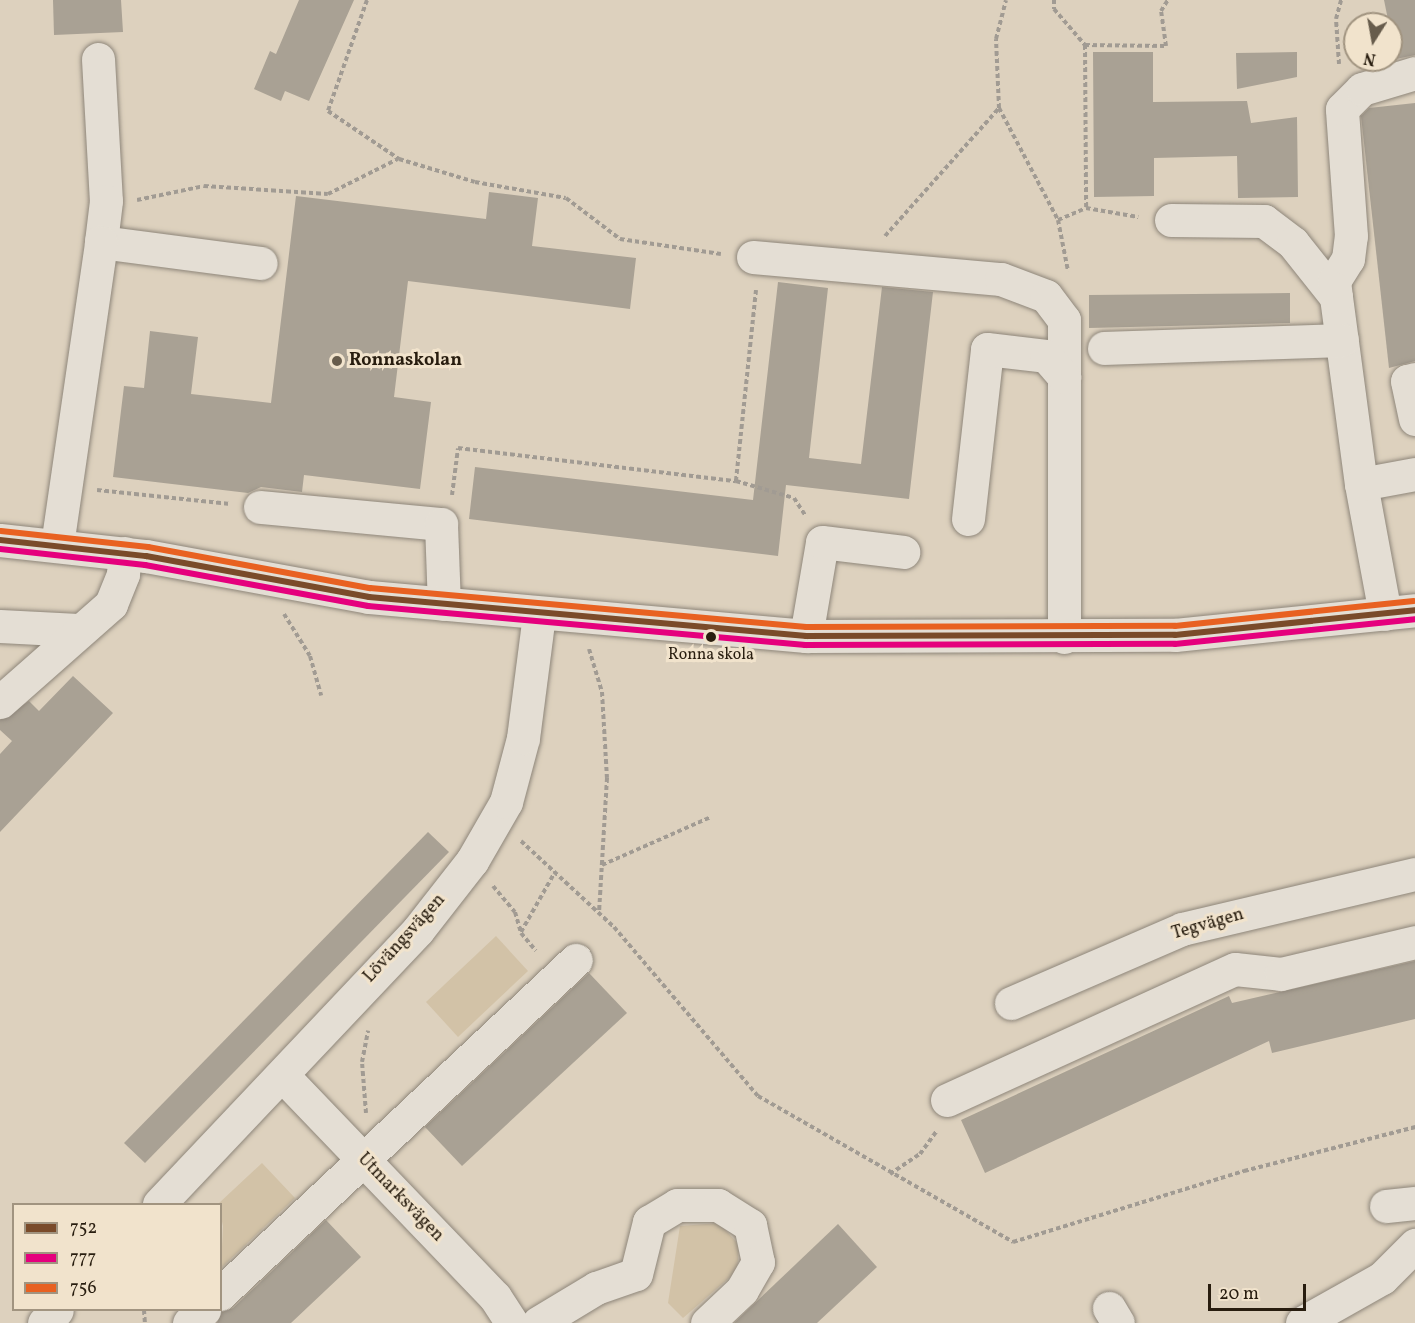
<!DOCTYPE html>
<html>
<head>
<meta charset="utf-8">
<style>
  body { margin:0 }
  #map { position:relative; width:1415px; height:1323px; overflow:hidden; background:#ddd1be; font-family:Vollkorn,serif }
  div>[style] { position:absolute }
  [style*='--x'] { left:calc(var(--x)*1px); top:calc(var(--y)*1px); width:calc(var(--w)*1px); rotate:calc(var(--a)*1deg) }
  .green>* { inset:0; background:#d2c2a7 }
  .building>* { inset:0; background:#a9a194 }
  .path>* { height:4px; margin-top:-2px; transform-origin:0; background:repeating-linear-gradient(90deg,#a19b93 0 4.5px,transparent 0 7.5px) }
  .roads { filter:drop-shadow(0 0 2px #8e867a) drop-shadow(0 0 2px #8e867a) }
  .minor>* { height:33px; margin:-16.5px; padding:0 16.5px; transform-origin:16.5px; border-radius:16.5px; background:#e4ded4 }
  .bus-1>* { height:6px; margin:-3px; padding:0 3px; transform-origin:3px; border-radius:3px; background:#7a4b2a }
  .bus-2>* { height:6px; margin:-3px; padding:0 3px; transform-origin:3px; border-radius:3px; background:#e5007d }
  .bus-3>* { height:6px; margin:-3px; padding:0 3px; transform-origin:3px; border-radius:3px; background:#e86121 }
  .dots>* { width:16px; height:16px; translate:-50% -50%; box-sizing:border-box; border:3px solid #f1e3cc; border-radius:50% }
  span { translate:-50% -50%; white-space:nowrap; text-align:center; line-height:1.15; -webkit-text-stroke:6px #f1e3cc; paint-order:stroke }
  .bus-label { font-size:16px; color:#281d0f }
  .poi-label { font-size:18px; color:#281d0f; font-weight:700 }
  .left { translate:0 -50%; text-align:left }
  .street-label { font-size:18px; color:#281d0f }
  .legend { position:absolute; left:12px; top:1203px; width:210px; height:108px; box-sizing:border-box; background:#f1e3cc; border:2px solid #a19480; margin:0; padding:8px 10px; list-style:none; font-size:18px; color:#281d0f }
  .legend li { display:flex; align-items:center; gap:12px; height:30px }
  .legend b { width:30px; border:2px solid #a19480 }
  .north { position:absolute; left:1343px; top:12px; width:60px; height:60px; box-sizing:border-box; background:#f1e3cc; border:2px solid #a19480; border-radius:50%; rotate:191deg; font-size:16px; font-weight:700; line-height:24px; text-align:center; color:#281d0f }
  .north::after { content:''; display:block; margin:auto; width:21px; height:27px; background:#675c4c; clip-path:polygon(50% 0,100% 100%,50% 72%,0 100%) }
  .scale { position:absolute; left:1208px; top:1284px; width:98px; height:27px; box-sizing:border-box; border:3px solid #281d0f; border-top:0; padding-left:8px; font-size:18px; line-height:21px; white-space:nowrap; color:#281d0f; -webkit-text-stroke:4px #f1e3cc; paint-order:stroke }
</style>
</head>
<body>
<div id="map">
  <div class="green">
    <i style="clip-path:polygon(496px 936px,528px 971px,458px 1037px,426px 1002px)"></i>
    <i style="clip-path:polygon(262px 1163px,295px 1198px,221px 1268px,223px 1226px,218px 1204px)"></i>
    <i style="clip-path:polygon(719px 1223px,739px 1245px,737px 1271px,683px 1318px,668px 1303px,680px 1226px)"></i>
  </div>
  <div class="building">
    <i style="clip-path:polygon(53px 0,121px 0,123px 32px,54px 35px)"></i>
    <i style="clip-path:polygon(299px 0,354px 0,309px 101px,285px 91px,281px 101px,254px 89px,270px 51px,276px 54px)"></i>
    <i style="clip-path:polygon(1384px 0,1415px 0,1415px 55px,1396px 59px)"></i>
    <i style="clip-path:polygon(1093px 52px,1153px 52px,1153px 102px,1247px 101px,1251px 123px,1297px 117px,1298px 197px,1238px 198px,1237px 156px,1154px 158px,1154px 196px,1094px 197px)"></i>
    <i style="clip-path:polygon(1297px 52px,1297px 77px,1237px 89px,1236px 53px)"></i>
    <i style="clip-path:polygon(1415px 103px,1415px 361px,1389px 368px,1361px 116px,1369px 108px)"></i>
    <i style="clip-path:polygon(489px 192px,538px 198px,532px 246px,636px 258px,630px 309px,408px 281px,394px 397px,431px 402px,420px 489px,304px 475px,302px 492px,261px 487px,248px 493px,113px 477px,124px 386px,144px 388px,150px 331px,198px 337px,191px 394px,271px 403px,296px 196px,486px 219px)"></i>
    <i style="clip-path:polygon(778px 282px,828px 288px,809px 458px,861px 464px,882px 287px,933px 292px,909px 499px,786px 485px,778px 556px,469px 519px,475px 467px,753px 500px)"></i>
    <i style="clip-path:polygon(1290px 293px,1290px 323px,1089px 328px,1089px 295px)"></i>
    <i style="clip-path:polygon(73px 676px,113px 713px,0 832px,0 754px,12px 741px,0 730px,0 720px,29px 701px,39px 711px)"></i>
    <i style="clip-path:polygon(428px 832px,449px 852px,145px 1163px,124px 1143px)"></i>
    <i style="clip-path:polygon(1415px 961px,1415px 1019px,1272px 1053px,1269px 1041px,985px 1173px,961px 1120px,1229px 996px,1232px 1003px)"></i>
    <i style="clip-path:polygon(589px 973px,627px 1013px,462px 1166px,425px 1127px)"></i>
    <i style="clip-path:polygon(326px 1220px,361px 1257px,291px 1323px,217px 1323px,222px 1312px,233px 1308px)"></i>
    <i style="clip-path:polygon(838px 1224px,877px 1267px,817px 1323px,734px 1323px)"></i>
  </div>
  <div class="path">
    <i style="--x:367;--y:0;--w:118;--a:109.4"></i>
    <i style="--x:328;--y:111;--w:86;--a:34.1"></i>
    <i style="--x:399;--y:159;--w:79;--a:16.8"></i>
    <i style="--x:475;--y:182;--w:92;--a:10"></i>
    <i style="--x:566;--y:198;--w:68;--a:37.2"></i>
    <i style="--x:620;--y:239;--w:102;--a:8.4"></i>
    <i style="--x:1054;--y:0;--w:9;--a:90"></i>
    <i style="--x:1054;--y:9;--w:48;--a:49.3"></i>
    <i style="--x:1085;--y:45;--w:163;--a:89.6"></i>
    <i style="--x:1085;--y:45;--w:81;--a:0.7"></i>
    <i style="--x:1166;--y:46;--w:35;--a:-98"></i>
    <i style="--x:1161;--y:11;--w:13;--a:-58"></i>
    <i style="--x:1339;--y:64;--w:45;--a:-93.8"></i>
    <i style="--x:1336;--y:19;--w:20;--a:-75"></i>
    <i style="--x:999;--y:108;--w:127;--a:62.2"></i>
    <i style="--x:1058;--y:220;--w:52;--a:78.9"></i>
    <i style="--x:137;--y:200;--w:68;--a:-11.8"></i>
    <i style="--x:204;--y:186;--w:124;--a:3.7"></i>
    <i style="--x:328;--y:194;--w:78;--a:-26.6"></i>
    <i style="--x:1058;--y:220;--w:30;--a:-23"></i>
    <i style="--x:1086;--y:208;--w:53;--a:9.8"></i>
    <i style="--x:885;--y:236;--w:171;--a:-48.3"></i>
    <i style="--x:999;--y:108;--w:69;--a:-92.5"></i>
    <i style="--x:996;--y:39;--w:40;--a:-75.6"></i>
    <i style="--x:756;--y:290;--w:192;--a:96"></i>
    <i style="--x:736;--y:481;--w:60;--a:16.3"></i>
    <i style="--x:794;--y:498;--w:20;--a:57"></i>
    <i style="--x:97;--y:490;--w:134;--a:6"></i>
    <i style="--x:452;--y:495;--w:47;--a:-82.7"></i>
    <i style="--x:458;--y:448;--w:280;--a:6.8"></i>
    <i style="--x:284;--y:614;--w:49;--a:58.2"></i>
    <i style="--x:310;--y:656;--w:41;--a:74.2"></i>
    <i style="--x:589;--y:649;--w:45;--a:73.2"></i>
    <i style="--x:602;--y:692;--w:86;--a:86.7"></i>
    <i style="--x:607;--y:778;--w:134;--a:93.4"></i>
    <i style="--x:521;--y:841;--w:127;--a:42.8"></i>
    <i style="--x:614;--y:927;--w:222;--a:49.6"></i>
    <i style="--x:758;--y:1096;--w:294;--a:29.8"></i>
    <i style="--x:1013;--y:1242;--w:242;--a:-17.1"></i>
    <i style="--x:1244;--y:1171;--w:177;--a:-14.4"></i>
    <i style="--x:602;--y:865;--w:119;--a:-23.8"></i>
    <i style="--x:493;--y:886;--w:34;--a:50"></i>
    <i style="--x:515;--y:912;--w:22;--a:74"></i>
    <i style="--x:521;--y:933;--w:23;--a:50"></i>
    <i style="--x:521;--y:932;--w:69;--a:-60.5"></i>
    <i style="--x:366;--y:1113;--w:51;--a:-94.5"></i>
    <i style="--x:362;--y:1062;--w:32;--a:-79"></i>
    <i style="--x:890;--y:1174;--w:36;--a:-34"></i>
    <i style="--x:920;--y:1154;--w:29;--a:-54"></i>
    <i style="--x:144;--y:1310;--w:13;--a:86"></i>
  </div>
  <div class="roads">
    <div class="minor">
      <i style="--x:98;--y:59;--w:142;--a:86.8"></i>
      <i style="--x:106;--y:201;--w:41;--a:97"></i>
      <i style="--x:101;--y:242;--w:161;--a:7.5"></i>
      <i style="--x:1171;--y:220;--w:93;--a:0.6"></i>
      <i style="--x:1264;--y:221;--w:36;--a:37"></i>
      <i style="--x:1293;--y:243;--w:69;--a:51.5"></i>
      <i style="--x:1336;--y:297;--w:189;--a:82.4"></i>
      <i style="--x:1361;--y:484;--w:132;--a:79.5"></i>
      <i style="--x:753;--y:257;--w:249;--a:5.1"></i>
      <i style="--x:1001;--y:279;--w:48;--a:20.7"></i>
      <i style="--x:1046;--y:296;--w:30;--a:53"></i>
      <i style="--x:1064;--y:320;--w:317;--a:90"></i>
      <i style="--x:1336;--y:297;--w:16;--a:-97"></i>
      <i style="--x:1334;--y:281;--w:26;--a:-58"></i>
      <i style="--x:1348;--y:259;--w:23;--a:-83"></i>
      <i style="--x:1351;--y:236;--w:127;--a:-94.1"></i>
      <i style="--x:1342;--y:109;--w:28;--a:-45"></i>
      <i style="--x:1362;--y:89;--w:55;--a:-16.8"></i>
      <i style="--x:1104;--y:348;--w:238;--a:-1.9"></i>
      <i style="--x:1415;--y:379;--w:8;--a:166"></i>
      <i style="--x:1407;--y:381;--w:39;--a:78"></i>
      <i style="--x:1361;--y:484;--w:55;--a:-10.5"></i>
      <i style="--x:260;--y:507;--w:182;--a:5.4"></i>
      <i style="--x:441;--y:524;--w:80;--a:87.9"></i>
      <i style="--x:968;--y:519;--w:171;--a:-83.6"></i>
      <i style="--x:987;--y:349;--w:59;--a:6.8"></i>
      <i style="--x:1046;--y:356;--w:28;--a:49"></i>
      <i style="--x:0;--y:540;--w:147;--a:6.3"></i>
      <i style="--x:146;--y:556;--w:227;--a:10.4"></i>
      <i style="--x:369;--y:597;--w:439;--a:5.1"></i>
      <i style="--x:806;--y:636;--w:369;--a:-0.2"></i>
      <i style="--x:1175;--y:635;--w:241;--a:-5.9"></i>
      <i style="--x:57;--y:545;--w:306;--a:-81.7"></i>
      <i style="--x:0;--y:626;--w:78;--a:2.9"></i>
      <i style="--x:806;--y:636;--w:95;--a:-80.3"></i>
      <i style="--x:822;--y:542;--w:82;--a:7"></i>
      <i style="--x:0;--y:702;--w:148;--a:-41.4"></i>
      <i style="--x:111;--y:604;--w:32;--a:-68"></i>
      <i style="--x:123;--y:574;--w:21;--a:-85"></i>
      <i style="--x:1011;--y:1003;--w:186;--a:-23.4"></i>
      <i style="--x:1182;--y:929;--w:239;--a:-13.3"></i>
      <i style="--x:283;--y:1076;--w:306;--a:46.2"></i>
      <i style="--x:495;--y:1297;--w:31;--a:57"></i>
      <i style="--x:947;--y:1100;--w:316;--a:-24.5"></i>
      <i style="--x:1235;--y:969;--w:46;--a:6.2"></i>
      <i style="--x:1281;--y:974;--w:138;--a:-13.4"></i>
      <i style="--x:159;--y:1204;--w:377;--a:-46.6"></i>
      <i style="--x:418;--y:930;--w:88;--a:-52"></i>
      <i style="--x:472;--y:861;--w:68;--a:-60"></i>
      <i style="--x:506;--y:802;--w:66;--a:-75.1"></i>
      <i style="--x:523;--y:738;--w:125;--a:-82.6"></i>
      <i style="--x:1386;--y:1206;--w:29;--a:-6"></i>
      <i style="--x:220;--y:1294;--w:488;--a:-43.2"></i>
      <i style="--x:1109;--y:1308;--w:17;--a:59"></i>
      <i style="--x:44;--y:1323;--w:18;--a:-45"></i>
      <i style="--x:189;--y:1323;--w:20;--a:-41"></i>
      <i style="--x:538;--y:1323;--w:68;--a:-31.1"></i>
      <i style="--x:596;--y:1288;--w:42;--a:-19.3"></i>
      <i style="--x:636;--y:1274;--w:54;--a:-76"></i>
      <i style="--x:649;--y:1222;--w:33;--a:-31"></i>
      <i style="--x:677;--y:1205;--w:41;--a:0"></i>
      <i style="--x:718;--y:1205;--w:38;--a:32"></i>
      <i style="--x:750;--y:1225;--w:38;--a:78"></i>
      <i style="--x:758;--y:1262;--w:32;--a:120"></i>
      <i style="--x:742;--y:1290;--w:48;--a:136.7"></i>
      <i style="--x:1302;--y:1323;--w:92;--a:-29.4"></i>
      <i style="--x:1382;--y:1278;--w:47;--a:-45"></i>
    </div>
  </div>
  <div class="bus-1">
    <i style="--x:0;--y:540;--w:147;--a:6.3"></i>
    <i style="--x:146;--y:556;--w:227;--a:10.4"></i>
    <i style="--x:369;--y:597;--w:439;--a:5.1"></i>
    <i style="--x:806;--y:636;--w:369;--a:-0.2"></i>
    <i style="--x:1175;--y:635;--w:241;--a:-5.9"></i>
  </div>
  <div class="bus-2">
    <i style="--x:0;--y:549;--w:146;--a:6.3"></i>
    <i style="--x:145;--y:565;--w:227;--a:10.4"></i>
    <i style="--x:368;--y:606;--w:439;--a:5.1"></i>
    <i style="--x:805;--y:645;--w:370;--a:-0.2"></i>
    <i style="--x:1175;--y:644;--w:241;--a:-5.9"></i>
  </div>
  <div class="bus-3">
    <i style="--x:1;--y:531;--w:148;--a:6.2"></i>
    <i style="--x:148;--y:547;--w:226;--a:10.5"></i>
    <i style="--x:370;--y:588;--w:438;--a:5.1"></i>
    <i style="--x:806;--y:627;--w:369;--a:-0.2"></i>
    <i style="--x:1175;--y:626;--w:240;--a:-6"></i>
  </div>
  <div class="dots">
    <i style="left:337px;top:361px;background:#675c4c"></i>
    <i style="left:711px;top:637px;background:#281d0f"></i>
  </div>
  <div class="bus-label">
    <span style="left:711px;top:655px">Ronna skola</span>
  </div>
  <div class="poi-label">
    <span class="left" style="left:349px;top:361px">Ronnaskolan</span>
  </div>
  <div class="street-label">
    <span style="left:1208px;top:925px;rotate:-16deg">Tegvägen</span>
    <span style="left:405px;top:939px;rotate:-48deg">Lövängsvägen</span>
    <span style="left:400px;top:1198px;rotate:46deg">Utmarksvägen</span>
  </div>
  <ul class="legend">
  <li><b style="height:8px;background:#7a4b2a"></b>752</li>
  <li><b style="height:8px;background:#e5007d"></b>777</li>
  <li><b style="height:8px;background:#e86121"></b>756</li>
  </ul>
  <div class="north">N</div>
  <div class="scale">20 m</div>
</div>
</body>
</html>
